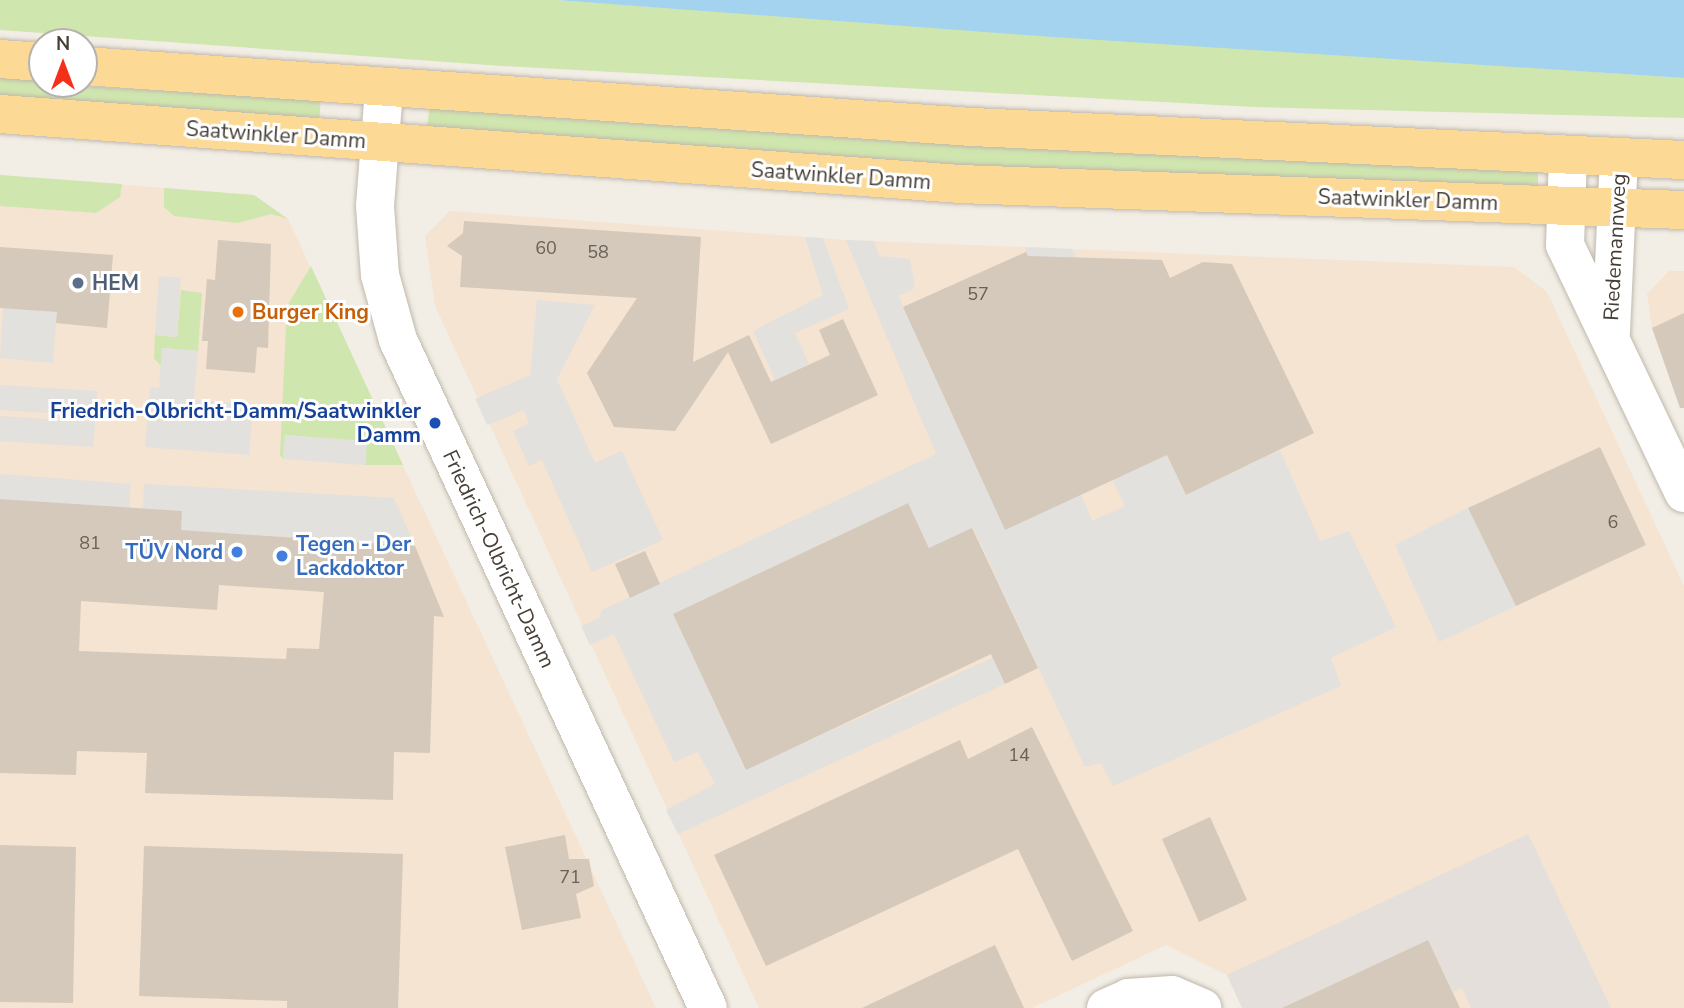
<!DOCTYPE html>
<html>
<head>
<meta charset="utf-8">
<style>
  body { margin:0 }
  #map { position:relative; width:1684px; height:1008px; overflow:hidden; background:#f2eee6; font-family:"Nunito Sans",sans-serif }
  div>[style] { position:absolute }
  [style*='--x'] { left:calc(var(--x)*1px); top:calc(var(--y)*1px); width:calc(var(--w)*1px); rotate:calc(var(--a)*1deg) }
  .commercial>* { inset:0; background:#f4e4d1 }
  .industrial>* { inset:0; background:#e4dfda }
  .green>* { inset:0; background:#d0e6af }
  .parking>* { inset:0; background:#e3e1de }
  .water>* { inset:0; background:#a3d3ee }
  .building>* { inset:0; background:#d4c9bb }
  .roads { filter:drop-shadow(0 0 2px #c1b8ab) drop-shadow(0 0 2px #c1b8ab) }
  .minor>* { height:38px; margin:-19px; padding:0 19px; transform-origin:19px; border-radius:19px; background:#fff }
  .major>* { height:38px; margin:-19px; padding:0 19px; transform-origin:19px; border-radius:19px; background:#fcda95 }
  .dots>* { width:19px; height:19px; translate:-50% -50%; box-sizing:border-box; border:4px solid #fff; border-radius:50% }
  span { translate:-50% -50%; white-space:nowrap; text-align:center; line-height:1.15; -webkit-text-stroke:6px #fff; paint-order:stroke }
  .number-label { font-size:18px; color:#696156 }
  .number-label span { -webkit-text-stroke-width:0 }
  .street-label { font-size:21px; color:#453e35 }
  .service-label { font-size:21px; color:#4e5e75; font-weight:700 }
  .left { translate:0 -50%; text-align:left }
  .food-label { font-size:21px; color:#c56008; font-weight:700 }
  .transit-label { font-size:21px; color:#164399; font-weight:700 }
  .right { translate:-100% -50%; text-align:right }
  .shop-label { font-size:21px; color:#366cbe; font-weight:700 }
  .north { position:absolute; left:28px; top:28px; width:70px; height:70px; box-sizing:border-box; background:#fff; border:2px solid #b5b2ae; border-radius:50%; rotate:0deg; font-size:19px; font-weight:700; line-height:28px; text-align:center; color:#453e35 }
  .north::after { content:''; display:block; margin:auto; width:24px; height:32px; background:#f5301a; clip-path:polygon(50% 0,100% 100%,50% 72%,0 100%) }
</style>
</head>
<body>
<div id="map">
  <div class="commercial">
    <i style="clip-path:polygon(0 175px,254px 195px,288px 219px,656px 1008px,0 1008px)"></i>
    <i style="clip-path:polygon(450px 211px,846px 240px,1514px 267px,1547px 292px,1684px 586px,1684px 1008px,1242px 1008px,1227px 975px,1166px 945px,1032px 1008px,759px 1008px,435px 306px,425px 236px)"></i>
    <i style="clip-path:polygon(1669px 271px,1684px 271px,1684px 409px,1652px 328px,1647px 294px)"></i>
  </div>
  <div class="industrial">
    <i style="clip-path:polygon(1528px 834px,1611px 1008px,1471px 1008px,1462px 988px,1453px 992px,1428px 940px,1305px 997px,1310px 1008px,1242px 1008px,1227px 975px)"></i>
  </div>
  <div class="green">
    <i style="clip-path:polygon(0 0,556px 0,1684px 78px,1684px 118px,1253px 107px,502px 66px,0 30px)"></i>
    <i style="clip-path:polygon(0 74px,42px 77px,42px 84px,321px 99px,319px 123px,0 98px)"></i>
    <i style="clip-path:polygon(430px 106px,1538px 164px,1538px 189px,989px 169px,426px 133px)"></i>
    <i style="clip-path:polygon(0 175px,122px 184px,120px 197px,96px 213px,0 206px)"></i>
    <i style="clip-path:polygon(164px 188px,254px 195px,288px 219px,271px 214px,238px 223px,174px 216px,164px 207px)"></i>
    <i style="clip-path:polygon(311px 266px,403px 465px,365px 465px,367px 442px,286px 435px,283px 459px,280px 455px,287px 306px)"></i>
    <i style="clip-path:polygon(181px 290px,202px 293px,198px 351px,163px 348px,161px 366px,154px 358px,155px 335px,177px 337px)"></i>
  </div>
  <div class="parking">
    <i style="clip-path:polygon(805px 237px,823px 238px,849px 309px,795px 333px,809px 364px,775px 380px,753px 331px,823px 295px)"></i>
    <i style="clip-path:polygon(846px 240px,874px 241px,879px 256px,910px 259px,915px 288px,899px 296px,903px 307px,1005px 530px,1081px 494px,1092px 521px,1125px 506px,1112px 479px,1129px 471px,1026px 252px,1026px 247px,1072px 249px,1186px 495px,1280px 450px,1320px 541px,1349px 531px,1396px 627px,1331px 658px,1341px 686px,1113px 786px,1101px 763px,1085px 767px,973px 528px,945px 581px,908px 503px,673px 614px,746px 769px,999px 655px,1005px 684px,678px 834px,666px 810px,715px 784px,698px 752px,674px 762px,614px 634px,590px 645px,581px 626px,599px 618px,602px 610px,936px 454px)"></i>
    <i style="clip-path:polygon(159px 276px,181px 278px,177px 337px,155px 335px)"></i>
    <i style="clip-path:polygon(537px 300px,595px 305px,557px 379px,595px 463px,622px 451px,663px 540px,592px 572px,542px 460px,529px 466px,513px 431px,529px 423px,524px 410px,487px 425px,475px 399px,530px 375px)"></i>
    <i style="clip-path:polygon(3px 308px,57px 312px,53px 363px,0 358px)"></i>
    <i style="clip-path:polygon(162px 348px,198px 351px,194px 400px,253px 404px,249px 455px,145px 447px,150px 387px,159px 388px)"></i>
    <i style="clip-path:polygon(0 385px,97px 391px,96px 416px,0 410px)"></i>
    <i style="clip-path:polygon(0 416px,95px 422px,93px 447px,0 441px)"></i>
    <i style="clip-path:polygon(285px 435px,367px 441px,365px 465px,283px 459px)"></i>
    <i style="clip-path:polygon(0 474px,131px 484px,129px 508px,0 499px)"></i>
    <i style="clip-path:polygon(144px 484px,394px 498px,415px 546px,223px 533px,220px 560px,143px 509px)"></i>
    <i style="clip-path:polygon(1468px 508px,1516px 606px,1439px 642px,1395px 545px)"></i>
  </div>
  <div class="water">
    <i style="clip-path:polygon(556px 0,1684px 0,1684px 78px,1053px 37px)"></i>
  </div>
  <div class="building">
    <i style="clip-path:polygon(464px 221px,701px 237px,693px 362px,749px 335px,771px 382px,830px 355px,819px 330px,843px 319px,878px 395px,771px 444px,728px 352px,675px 431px,614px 427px,587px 373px,637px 298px,460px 287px,462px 256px,447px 246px,463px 233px)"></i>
    <i style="clip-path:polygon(218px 240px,271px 244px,268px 348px,257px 347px,255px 373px,206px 369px,208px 341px,202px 341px,207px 279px,215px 280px)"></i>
    <i style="clip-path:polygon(0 247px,113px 255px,107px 328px,56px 323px,57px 312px,0 308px)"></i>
    <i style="clip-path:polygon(1026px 252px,1028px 256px,1162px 260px,1170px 278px,1203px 262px,1232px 264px,1314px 433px,1186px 495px,1167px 455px,1005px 530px,903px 307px)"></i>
    <i style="clip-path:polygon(1684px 313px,1684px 408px,1680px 408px,1652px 328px)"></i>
    <i style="clip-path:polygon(1600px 447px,1646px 545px,1516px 606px,1468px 508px)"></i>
    <i style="clip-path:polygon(evenodd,0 499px,182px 511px,181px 530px,415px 546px,444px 617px,434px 616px,430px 753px,394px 752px,393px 800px,145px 793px,147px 753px,77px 751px,76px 775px,0 773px,0 499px,219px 585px,324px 592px,319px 649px,287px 648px,286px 659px,79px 651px,81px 601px,217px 610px,219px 585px)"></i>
    <i style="clip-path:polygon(908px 503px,929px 548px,972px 528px,1038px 668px,1005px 684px,991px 654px,746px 770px,673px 614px)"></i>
    <i style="clip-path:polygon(645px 551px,660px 584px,630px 598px,615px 564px)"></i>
    <i style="clip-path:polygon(1032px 727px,1133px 931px,1072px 961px,1018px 849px,766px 966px,714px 855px,960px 740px,968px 759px)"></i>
    <i style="clip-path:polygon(1210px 817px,1247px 900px,1199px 922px,1162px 839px)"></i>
    <i style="clip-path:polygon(565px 835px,569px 859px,589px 859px,594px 886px,576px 894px,581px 918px,522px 930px,505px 847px)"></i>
    <i style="clip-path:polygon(0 845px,76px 847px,73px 1003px,0 1002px)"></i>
    <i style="clip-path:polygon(144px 846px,403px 854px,398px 1008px,287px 1008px,287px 1001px,139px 996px)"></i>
    <i style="clip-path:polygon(1428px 940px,1460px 1008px,1282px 1008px)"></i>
    <i style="clip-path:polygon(995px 945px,1024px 1008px,862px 1008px)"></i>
  </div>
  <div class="roads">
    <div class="minor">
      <i style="--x:384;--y:89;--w:117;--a:94.4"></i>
      <i style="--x:375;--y:206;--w:69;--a:85.9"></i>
      <i style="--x:380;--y:275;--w:67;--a:74.5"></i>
      <i style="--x:398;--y:340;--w:736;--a:65.11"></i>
      <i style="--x:1568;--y:155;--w:90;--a:91.9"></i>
      <i style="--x:1565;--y:245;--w:275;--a:64.4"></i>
      <i style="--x:1611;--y:332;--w:175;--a:-87.4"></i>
      <i style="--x:1106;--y:1008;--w:24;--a:-24"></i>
      <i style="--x:1128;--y:998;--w:44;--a:-3.9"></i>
      <i style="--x:1172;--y:995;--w:33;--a:23"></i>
    </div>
    <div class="major">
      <i style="--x:0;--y:59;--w:42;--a:4.1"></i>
      <i style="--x:84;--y:66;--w:891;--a:3.93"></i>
      <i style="--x:973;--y:127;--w:712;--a:2.66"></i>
      <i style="--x:0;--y:114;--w:963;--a:4.17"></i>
      <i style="--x:960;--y:184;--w:724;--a:2.06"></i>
    </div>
  </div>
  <div class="dots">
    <i style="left:78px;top:283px;background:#5c6f8a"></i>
    <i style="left:238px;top:312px;background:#e8710a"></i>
    <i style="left:435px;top:423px;background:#1a4fb4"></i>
    <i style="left:237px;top:552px;background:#3f7fe0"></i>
    <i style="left:282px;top:556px;background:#3f7fe0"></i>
  </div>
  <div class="number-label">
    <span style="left:546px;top:248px">60</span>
    <span style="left:598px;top:252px">58</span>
    <span style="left:978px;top:294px">57</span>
    <span style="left:1613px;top:522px">6</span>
    <span style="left:90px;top:543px">81</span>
    <span style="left:1019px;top:755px">14</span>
    <span style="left:570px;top:877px">71</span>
  </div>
  <div class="street-label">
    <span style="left:276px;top:135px;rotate:4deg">Saatwinkler Damm</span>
    <span style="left:841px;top:176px;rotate:4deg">Saatwinkler Damm</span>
    <span style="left:1408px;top:200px;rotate:2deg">Saatwinkler Damm</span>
    <span style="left:1615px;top:247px;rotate:-87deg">Riedemannweg</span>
    <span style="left:499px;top:559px;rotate:65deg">Friedrich-Olbricht-Damm</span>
  </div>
  <div class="service-label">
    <span class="left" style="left:92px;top:283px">HEM</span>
  </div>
  <div class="food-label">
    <span class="left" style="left:252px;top:312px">Burger King</span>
  </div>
  <div class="transit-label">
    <span class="right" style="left:421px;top:423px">Friedrich-Olbricht-Damm/Saatwinkler<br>Damm</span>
  </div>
  <div class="shop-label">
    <span class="left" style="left:296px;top:556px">Tegen - Der<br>Lackdoktor</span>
    <span class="right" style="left:223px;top:552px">TÜV Nord</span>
  </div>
  <div class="north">N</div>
</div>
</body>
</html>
